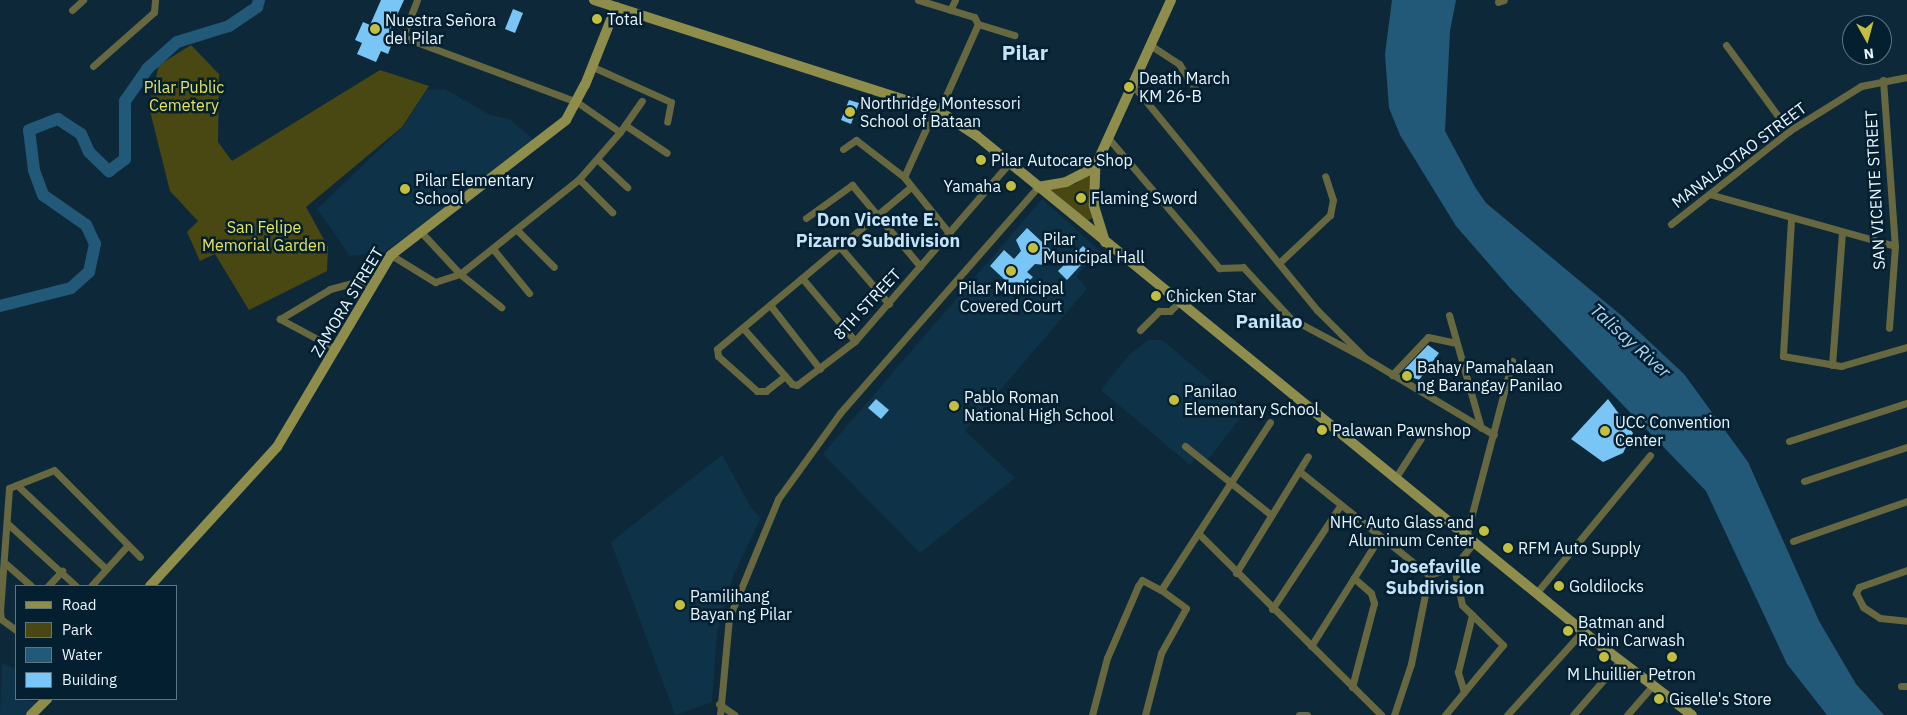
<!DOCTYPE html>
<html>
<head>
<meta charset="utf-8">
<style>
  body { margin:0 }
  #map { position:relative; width:1907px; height:715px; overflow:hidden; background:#0d2939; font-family:"IBM Plex Sans",sans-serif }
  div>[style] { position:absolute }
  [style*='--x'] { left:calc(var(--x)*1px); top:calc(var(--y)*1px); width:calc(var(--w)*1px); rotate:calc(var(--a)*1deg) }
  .built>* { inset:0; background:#0e3247 }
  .green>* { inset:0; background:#494813 }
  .water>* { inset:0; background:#225878 }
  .river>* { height:12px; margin:-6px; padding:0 6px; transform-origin:6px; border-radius:6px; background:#225878 }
  .building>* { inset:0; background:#79c5f6 }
  .street>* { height:7px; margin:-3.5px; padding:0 3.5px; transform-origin:3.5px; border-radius:3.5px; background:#686840 }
  .secondary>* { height:10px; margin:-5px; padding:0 5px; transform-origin:5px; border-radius:5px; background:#8e8d4c }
  .dots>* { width:14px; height:14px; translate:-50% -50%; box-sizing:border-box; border:2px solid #041f2f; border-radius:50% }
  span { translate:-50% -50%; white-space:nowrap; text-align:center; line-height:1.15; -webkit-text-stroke:5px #041f2f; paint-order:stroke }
  .poi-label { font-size:16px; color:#e9f6ff }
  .left { translate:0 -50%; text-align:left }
  .right { translate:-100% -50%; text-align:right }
  .park-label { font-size:16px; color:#e7e457 }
  .street-label { font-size:16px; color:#e9f6ff }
  .neighbourhood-label { font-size:18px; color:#c3e3f9; font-weight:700 }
  .water-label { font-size:18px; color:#a9d6f5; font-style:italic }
  .quarter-label { font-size:19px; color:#c3e3f9; font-weight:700 }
  .district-label { font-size:21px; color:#c3e3f9; font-weight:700 }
  .legend { position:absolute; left:15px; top:585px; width:162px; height:115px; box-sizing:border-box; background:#041f2f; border:1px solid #607582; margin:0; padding:6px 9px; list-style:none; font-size:15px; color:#e9f6ff }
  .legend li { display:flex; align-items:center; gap:10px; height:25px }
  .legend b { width:25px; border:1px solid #607582 }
  .north { position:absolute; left:1842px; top:15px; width:50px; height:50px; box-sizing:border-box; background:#041f2f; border:1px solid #607582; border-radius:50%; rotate:173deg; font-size:14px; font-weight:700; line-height:20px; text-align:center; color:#e9f6ff }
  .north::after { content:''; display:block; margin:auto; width:18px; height:22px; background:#c1be40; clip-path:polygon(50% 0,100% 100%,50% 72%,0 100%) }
</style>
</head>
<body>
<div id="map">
  <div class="built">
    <i style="clip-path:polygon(445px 89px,490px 115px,509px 119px,537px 142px,383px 253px,350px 256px,317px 209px,403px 127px,427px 90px)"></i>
    <i style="clip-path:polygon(1042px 199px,1101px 252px,1076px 276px,1087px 289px,965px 431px,1015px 478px,920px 553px,823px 454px)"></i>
    <i style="clip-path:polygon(1148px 340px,1162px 340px,1246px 410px,1207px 461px,1199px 454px,1190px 465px,1101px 390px,1128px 356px)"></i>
    <i style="clip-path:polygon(722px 455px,752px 509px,761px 518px,733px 576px,717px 633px,712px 702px,675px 715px,611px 542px)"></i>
    <i style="clip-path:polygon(2px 663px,16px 669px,16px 699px,37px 702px,25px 715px,0 715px)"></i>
  </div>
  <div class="green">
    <i style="clip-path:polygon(191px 45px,219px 74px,218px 142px,232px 161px,380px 70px,429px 86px,402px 127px,306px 207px,328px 247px,327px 271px,249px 310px,215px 254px,200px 261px,187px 232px,198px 221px,170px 191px,149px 107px,159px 65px)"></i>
    <i style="clip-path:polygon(1092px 172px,1092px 218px,1087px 221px,1049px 188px,1075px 184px)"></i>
  </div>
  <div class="water">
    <i style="clip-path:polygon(1392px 0,1456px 0,1450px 31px,1445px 131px,1475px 187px,1486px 203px,1622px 316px,1684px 374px,1748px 462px,1819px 621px,1856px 684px,1884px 715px,1827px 715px,1787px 664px,1706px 491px,1510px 288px,1456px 226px,1400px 135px,1389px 108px,1385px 54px)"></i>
  </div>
  <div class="river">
    <i style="--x:0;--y:306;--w:73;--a:-14.2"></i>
    <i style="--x:71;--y:288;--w:24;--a:-42"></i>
    <i style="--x:89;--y:272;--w:29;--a:-78"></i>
    <i style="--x:95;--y:244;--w:21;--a:-115"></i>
    <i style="--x:86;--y:225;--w:52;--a:-145.1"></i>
    <i style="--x:43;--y:195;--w:27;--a:-110"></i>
    <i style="--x:34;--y:170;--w:40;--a:-97.1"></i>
    <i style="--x:29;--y:130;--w:31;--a:-21"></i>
    <i style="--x:58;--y:119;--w:27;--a:33"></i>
    <i style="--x:81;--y:134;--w:20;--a:66"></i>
    <i style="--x:89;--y:152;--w:28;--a:44"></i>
    <i style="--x:109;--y:171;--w:20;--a:-37"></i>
    <i style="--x:125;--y:159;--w:58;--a:-90"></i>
    <i style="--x:125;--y:101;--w:39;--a:-55"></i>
    <i style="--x:147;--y:69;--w:40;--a:-42"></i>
    <i style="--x:177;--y:42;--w:54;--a:-17.1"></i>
    <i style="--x:229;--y:26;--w:34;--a:-34"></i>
    <i style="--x:257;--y:7;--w:7;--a:-74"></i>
  </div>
  <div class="building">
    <i style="clip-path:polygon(381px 0,404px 0,389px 33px,395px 36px,388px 54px,381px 51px,376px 62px,357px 54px,362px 43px,355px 40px,363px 22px,370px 25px)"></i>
    <i style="clip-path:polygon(513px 9px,523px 13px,515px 33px,505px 29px)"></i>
    <i style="clip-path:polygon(849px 100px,859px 103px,851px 124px,841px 120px)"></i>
    <i style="clip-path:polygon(1027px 228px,1055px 254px,1045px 265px,1035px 264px,1027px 272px,1033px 277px,1018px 292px,990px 266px,1004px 250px,1014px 259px,1021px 251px,1016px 240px)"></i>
    <i style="clip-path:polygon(1083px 246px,1091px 254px,1067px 280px,1058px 271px)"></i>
    <i style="clip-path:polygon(1428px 345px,1439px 353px,1419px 380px,1401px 373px)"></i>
    <i style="clip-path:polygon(876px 399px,889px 410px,881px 419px,868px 408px)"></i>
    <i style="clip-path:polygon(1608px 399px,1633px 433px,1623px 453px,1603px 462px,1571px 439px)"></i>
  </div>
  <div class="street">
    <i style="--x:417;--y:0;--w:40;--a:111"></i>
    <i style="--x:403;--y:37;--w:186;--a:20.5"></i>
    <i style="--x:577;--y:102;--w:52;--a:34.9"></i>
    <i style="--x:620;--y:132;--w:38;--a:-55"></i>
    <i style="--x:918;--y:0;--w:59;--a:16.9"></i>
    <i style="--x:974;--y:17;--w:8;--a:60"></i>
    <i style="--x:978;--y:24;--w:95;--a:114.1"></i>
    <i style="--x:1498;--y:2;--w:6;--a:-18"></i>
    <i style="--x:72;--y:10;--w:15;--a:-42"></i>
    <i style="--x:950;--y:10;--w:11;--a:-63"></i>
    <i style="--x:978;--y:24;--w:38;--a:17"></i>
    <i style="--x:1150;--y:45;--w:35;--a:33"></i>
    <i style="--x:1179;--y:64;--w:31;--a:57"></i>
    <i style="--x:1726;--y:45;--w:107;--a:53.8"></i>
    <i style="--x:93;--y:66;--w:81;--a:-41.5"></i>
    <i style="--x:154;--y:12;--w:12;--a:-85"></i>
    <i style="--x:593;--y:67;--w:85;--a:24.2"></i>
    <i style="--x:671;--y:102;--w:20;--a:101"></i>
    <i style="--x:1883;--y:80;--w:166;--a:85.9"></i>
    <i style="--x:1895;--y:246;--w:82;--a:94.2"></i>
    <i style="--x:1132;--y:84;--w:292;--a:50.7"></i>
    <i style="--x:1317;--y:310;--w:68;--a:45"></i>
    <i style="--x:1365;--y:358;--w:150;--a:30.8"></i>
    <i style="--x:625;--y:125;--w:50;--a:33.7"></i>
    <i style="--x:1109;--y:139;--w:170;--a:49.5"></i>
    <i style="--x:1219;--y:268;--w:24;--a:-2"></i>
    <i style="--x:1243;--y:267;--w:69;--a:47.3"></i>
    <i style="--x:1290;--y:318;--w:83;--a:28.1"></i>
    <i style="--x:843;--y:149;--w:16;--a:-35"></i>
    <i style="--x:856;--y:140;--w:61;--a:37.6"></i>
    <i style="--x:904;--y:177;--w:72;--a:51.2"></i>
    <i style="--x:598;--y:160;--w:40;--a:43"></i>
    <i style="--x:904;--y:177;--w:75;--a:-65.5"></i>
    <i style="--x:579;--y:179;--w:47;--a:45"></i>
    <i style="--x:1709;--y:194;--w:193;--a:15.6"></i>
    <i style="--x:806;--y:218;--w:57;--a:-35.7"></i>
    <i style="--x:852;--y:185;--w:106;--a:50"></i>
    <i style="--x:1791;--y:220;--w:136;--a:93.4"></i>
    <i style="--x:1783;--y:356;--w:59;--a:9.8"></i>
    <i style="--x:1841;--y:366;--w:69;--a:-16.1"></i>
    <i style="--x:1671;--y:224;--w:150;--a:-38.2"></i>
    <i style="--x:1789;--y:131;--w:85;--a:-32"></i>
    <i style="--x:1861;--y:86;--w:47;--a:-11.1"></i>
    <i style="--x:517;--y:230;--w:52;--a:45"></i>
    <i style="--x:421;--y:232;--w:57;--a:47.1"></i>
    <i style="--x:460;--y:274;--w:53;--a:38.8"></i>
    <i style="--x:840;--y:247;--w:75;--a:49.3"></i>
    <i style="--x:493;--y:249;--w:57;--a:50.7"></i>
    <i style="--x:391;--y:255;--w:52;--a:31.5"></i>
    <i style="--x:435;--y:282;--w:26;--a:-18"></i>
    <i style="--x:460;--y:274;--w:152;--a:-38.6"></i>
    <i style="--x:579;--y:179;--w:62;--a:-48.9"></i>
    <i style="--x:1279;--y:263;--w:70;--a:-43.3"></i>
    <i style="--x:1330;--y:215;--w:15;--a:-79"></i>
    <i style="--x:1333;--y:200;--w:25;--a:-108"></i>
    <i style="--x:802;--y:278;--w:82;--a:49.9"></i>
    <i style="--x:770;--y:305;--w:81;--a:52"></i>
    <i style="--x:1449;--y:315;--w:117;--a:74.2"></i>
    <i style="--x:743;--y:328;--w:74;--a:48.8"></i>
    <i style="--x:792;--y:384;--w:5;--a:11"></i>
    <i style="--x:797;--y:385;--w:73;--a:-37.2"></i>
    <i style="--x:855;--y:341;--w:235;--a:-49.1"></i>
    <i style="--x:1140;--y:330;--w:27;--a:-45"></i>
    <i style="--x:1159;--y:311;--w:11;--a:0"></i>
    <i style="--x:1170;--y:311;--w:11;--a:-45"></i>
    <i style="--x:336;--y:349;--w:64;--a:-151.8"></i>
    <i style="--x:280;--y:319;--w:58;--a:-31"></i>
    <i style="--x:330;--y:289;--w:30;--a:-15"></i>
    <i style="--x:359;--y:281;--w:14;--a:30"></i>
    <i style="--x:1832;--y:365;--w:133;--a:-85.7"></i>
    <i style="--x:1392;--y:375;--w:52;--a:-46.5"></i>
    <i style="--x:1428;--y:337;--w:29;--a:12"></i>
    <i style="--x:785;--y:376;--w:24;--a:142"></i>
    <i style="--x:766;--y:391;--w:9;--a:180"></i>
    <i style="--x:757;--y:391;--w:52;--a:-138.1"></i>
    <i style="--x:718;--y:356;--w:7;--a:-98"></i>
    <i style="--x:717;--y:349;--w:253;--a:-39.9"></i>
    <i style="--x:1789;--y:441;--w:124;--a:-17.9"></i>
    <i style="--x:1185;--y:446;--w:110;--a:38.7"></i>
    <i style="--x:1299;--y:471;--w:166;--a:38.7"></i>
    <i style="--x:1396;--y:477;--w:46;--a:-57.3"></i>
    <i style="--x:1804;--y:481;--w:108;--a:-18.3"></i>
    <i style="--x:17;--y:485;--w:122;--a:43.3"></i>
    <i style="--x:7;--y:523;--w:93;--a:42.4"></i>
    <i style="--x:1198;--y:533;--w:258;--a:44.8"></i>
    <i style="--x:1467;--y:533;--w:178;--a:-75.3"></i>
    <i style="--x:1793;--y:541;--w:121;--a:-19.3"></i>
    <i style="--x:6;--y:564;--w:33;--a:41"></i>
    <i style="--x:1907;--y:570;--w:51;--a:160.5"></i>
    <i style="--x:1859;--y:587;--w:7;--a:117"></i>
    <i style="--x:1856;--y:593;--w:16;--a:63"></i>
    <i style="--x:1863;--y:607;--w:20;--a:33"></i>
    <i style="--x:1880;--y:618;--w:27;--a:6"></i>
    <i style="--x:1236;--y:573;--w:137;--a:-58.4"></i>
    <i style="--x:48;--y:586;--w:21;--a:-47"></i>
    <i style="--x:91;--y:586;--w:55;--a:-47.9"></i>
    <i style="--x:1538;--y:591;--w:176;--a:-50.5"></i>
    <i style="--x:1272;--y:609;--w:123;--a:-56.6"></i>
    <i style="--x:16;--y:630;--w:19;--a:-144"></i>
    <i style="--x:1;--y:619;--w:8;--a:-97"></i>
    <i style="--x:0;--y:611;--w:123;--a:-85.8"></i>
    <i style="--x:9;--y:488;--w:48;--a:-21.8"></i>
    <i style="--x:54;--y:470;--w:122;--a:45.3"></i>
    <i style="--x:1311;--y:646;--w:128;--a:-57.8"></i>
    <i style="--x:1901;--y:686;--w:6;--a:0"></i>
    <i style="--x:1352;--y:687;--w:87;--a:-75.3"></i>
    <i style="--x:1374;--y:603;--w:10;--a:-107"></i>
    <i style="--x:1371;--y:593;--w:23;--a:-139"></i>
    <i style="--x:1464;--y:692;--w:21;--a:-107"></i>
    <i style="--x:1458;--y:672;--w:59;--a:-76.2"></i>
    <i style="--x:719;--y:704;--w:19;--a:35"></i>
    <i style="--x:720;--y:715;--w:97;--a:-84.7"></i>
    <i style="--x:729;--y:618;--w:129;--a:-67.6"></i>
    <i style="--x:778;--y:499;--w:106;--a:-54.2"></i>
    <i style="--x:840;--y:413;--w:300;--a:-48.8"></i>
    <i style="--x:1092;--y:715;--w:59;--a:-75.3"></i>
    <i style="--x:1107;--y:658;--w:78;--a:-66.7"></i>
    <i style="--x:1138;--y:586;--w:7;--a:-56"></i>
    <i style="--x:1142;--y:580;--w:21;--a:28"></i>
    <i style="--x:1145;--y:715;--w:64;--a:-75.5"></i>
    <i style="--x:1161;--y:653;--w:51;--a:-60.9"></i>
    <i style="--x:1186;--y:608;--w:31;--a:-144"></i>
    <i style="--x:1161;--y:590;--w:200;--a:-57"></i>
    <i style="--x:1299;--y:715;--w:8;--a:0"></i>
    <i style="--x:1394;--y:715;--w:54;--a:-71.6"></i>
    <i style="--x:1411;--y:664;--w:91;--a:-78.6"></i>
    <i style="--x:1429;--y:575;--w:26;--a:-18"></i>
    <i style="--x:1454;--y:567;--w:33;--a:-51"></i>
    <i style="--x:1445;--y:715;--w:91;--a:-50.4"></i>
    <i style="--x:1503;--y:645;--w:57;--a:-135.7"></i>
    <i style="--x:1462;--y:605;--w:39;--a:-102"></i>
    <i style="--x:1507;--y:715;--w:113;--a:-47.9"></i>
    <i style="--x:1573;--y:715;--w:72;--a:-49"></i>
    <i style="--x:1627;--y:715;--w:40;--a:-49"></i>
  </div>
  <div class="secondary">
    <i style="--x:594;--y:0;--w:362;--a:17.8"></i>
    <i style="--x:939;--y:111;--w:45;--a:33.3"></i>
    <i style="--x:977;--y:136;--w:806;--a:39.26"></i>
    <i style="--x:1601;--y:646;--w:114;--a:37.2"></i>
    <i style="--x:1038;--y:187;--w:28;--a:-10"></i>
    <i style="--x:1066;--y:182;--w:33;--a:-27"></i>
    <i style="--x:1105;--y:242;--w:39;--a:-107"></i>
    <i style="--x:1094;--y:205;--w:38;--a:-88"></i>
    <i style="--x:1095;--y:167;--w:183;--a:-65.5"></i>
    <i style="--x:150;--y:586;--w:188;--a:-47.6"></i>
    <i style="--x:277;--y:447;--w:223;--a:-59.3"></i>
    <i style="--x:391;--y:255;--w:221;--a:-37.6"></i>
    <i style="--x:566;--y:120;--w:40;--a:-62"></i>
    <i style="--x:585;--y:85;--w:84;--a:-68.3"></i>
    <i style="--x:31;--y:715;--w:23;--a:-45"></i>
  </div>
  <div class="dots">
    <i style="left:597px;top:19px;background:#c1be40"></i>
    <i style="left:375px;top:29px;background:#c1be40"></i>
    <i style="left:1129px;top:87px;background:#c1be40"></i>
    <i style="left:850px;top:112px;background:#c1be40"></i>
    <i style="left:981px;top:160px;background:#c1be40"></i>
    <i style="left:1011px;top:186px;background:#c1be40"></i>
    <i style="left:405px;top:189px;background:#c1be40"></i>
    <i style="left:1081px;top:198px;background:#c1be40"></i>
    <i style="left:1033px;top:248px;background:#c1be40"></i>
    <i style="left:1011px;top:271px;background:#c1be40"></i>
    <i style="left:1156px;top:296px;background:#c1be40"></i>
    <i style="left:1407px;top:376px;background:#c1be40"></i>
    <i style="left:1174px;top:400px;background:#c1be40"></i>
    <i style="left:954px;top:406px;background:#c1be40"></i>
    <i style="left:1322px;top:430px;background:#c1be40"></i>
    <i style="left:1605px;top:431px;background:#c1be40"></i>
    <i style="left:1484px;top:531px;background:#c1be40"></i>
    <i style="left:1508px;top:548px;background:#c1be40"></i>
    <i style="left:1559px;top:586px;background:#c1be40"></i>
    <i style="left:680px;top:605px;background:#c1be40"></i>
    <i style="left:1568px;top:631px;background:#c1be40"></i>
    <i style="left:1604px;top:657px;background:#c1be40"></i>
    <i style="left:1672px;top:657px;background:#c1be40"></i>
    <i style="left:1659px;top:699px;background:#c1be40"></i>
  </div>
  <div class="poi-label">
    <span class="left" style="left:607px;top:19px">Total</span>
    <span class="left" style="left:385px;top:29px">Nuestra Señora<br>del Pilar</span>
    <span class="left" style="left:1139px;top:87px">Death March<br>KM 26-B</span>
    <span class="left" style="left:860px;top:112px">Northridge Montessori<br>School of Bataan</span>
    <span class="left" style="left:991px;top:160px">Pilar Autocare Shop</span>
    <span class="left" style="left:415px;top:189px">Pilar Elementary<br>School</span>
    <span class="right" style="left:1001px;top:186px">Yamaha</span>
    <span class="left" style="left:1091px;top:198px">Flaming Sword</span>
    <span class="left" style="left:1043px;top:248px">Pilar<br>Municipal Hall</span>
    <span style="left:1011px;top:297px">Pilar Municipal<br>Covered Court</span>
    <span class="left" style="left:1166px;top:296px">Chicken Star</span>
    <span class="left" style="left:1417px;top:376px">Bahay Pamahalaan<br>ng Barangay Panilao</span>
    <span class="left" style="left:1184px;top:400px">Panilao<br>Elementary School</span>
    <span class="left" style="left:964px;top:406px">Pablo Roman<br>National High School</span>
    <span class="left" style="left:1615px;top:431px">UCC Convention<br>Center</span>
    <span class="left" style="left:1332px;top:430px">Palawan Pawnshop</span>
    <span class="right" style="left:1474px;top:531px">NHC Auto Glass and<br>Aluminum Center</span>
    <span class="left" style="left:1518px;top:548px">RFM Auto Supply</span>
    <span class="left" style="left:1569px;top:586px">Goldilocks</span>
    <span class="left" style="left:690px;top:605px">Pamilihang<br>Bayan ng Pilar</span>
    <span class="left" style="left:1578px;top:631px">Batman and<br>Robin Carwash</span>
    <span style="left:1604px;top:674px">M Lhuillier</span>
    <span style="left:1672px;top:674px">Petron</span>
    <span class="left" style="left:1669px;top:699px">Giselle's Store</span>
  </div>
  <div class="park-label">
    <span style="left:184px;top:96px">Pilar Public<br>Cemetery</span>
    <span style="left:264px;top:236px">San Felipe<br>Memorial Garden</span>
  </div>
  <div class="street-label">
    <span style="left:1739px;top:155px;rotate:-37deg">MANALAOTAO STREET</span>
    <span style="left:1875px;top:190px;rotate:-93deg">SAN VICENTE STREET</span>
    <span style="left:347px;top:302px;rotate:-59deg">ZAMORA STREET</span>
    <span style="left:867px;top:304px;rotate:-47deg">8TH STREET</span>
  </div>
  <div class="neighbourhood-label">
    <span style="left:878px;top:231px">Don Vicente E.<br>Pizarro Subdivision</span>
    <span style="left:1435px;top:578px">Josefaville<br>Subdivision</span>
  </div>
  <div class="water-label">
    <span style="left:1630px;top:341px;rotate:42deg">Talisay River</span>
  </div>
  <div class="quarter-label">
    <span style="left:1269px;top:322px">Panilao</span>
  </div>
  <div class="district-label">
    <span style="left:1025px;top:52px">Pilar</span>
  </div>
  <ul class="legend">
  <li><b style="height:6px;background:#8e8d4c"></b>Road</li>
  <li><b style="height:14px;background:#494813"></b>Park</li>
  <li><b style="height:14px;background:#225878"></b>Water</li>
  <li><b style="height:14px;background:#79c5f6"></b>Building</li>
  </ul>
  <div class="north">N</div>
</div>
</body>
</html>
